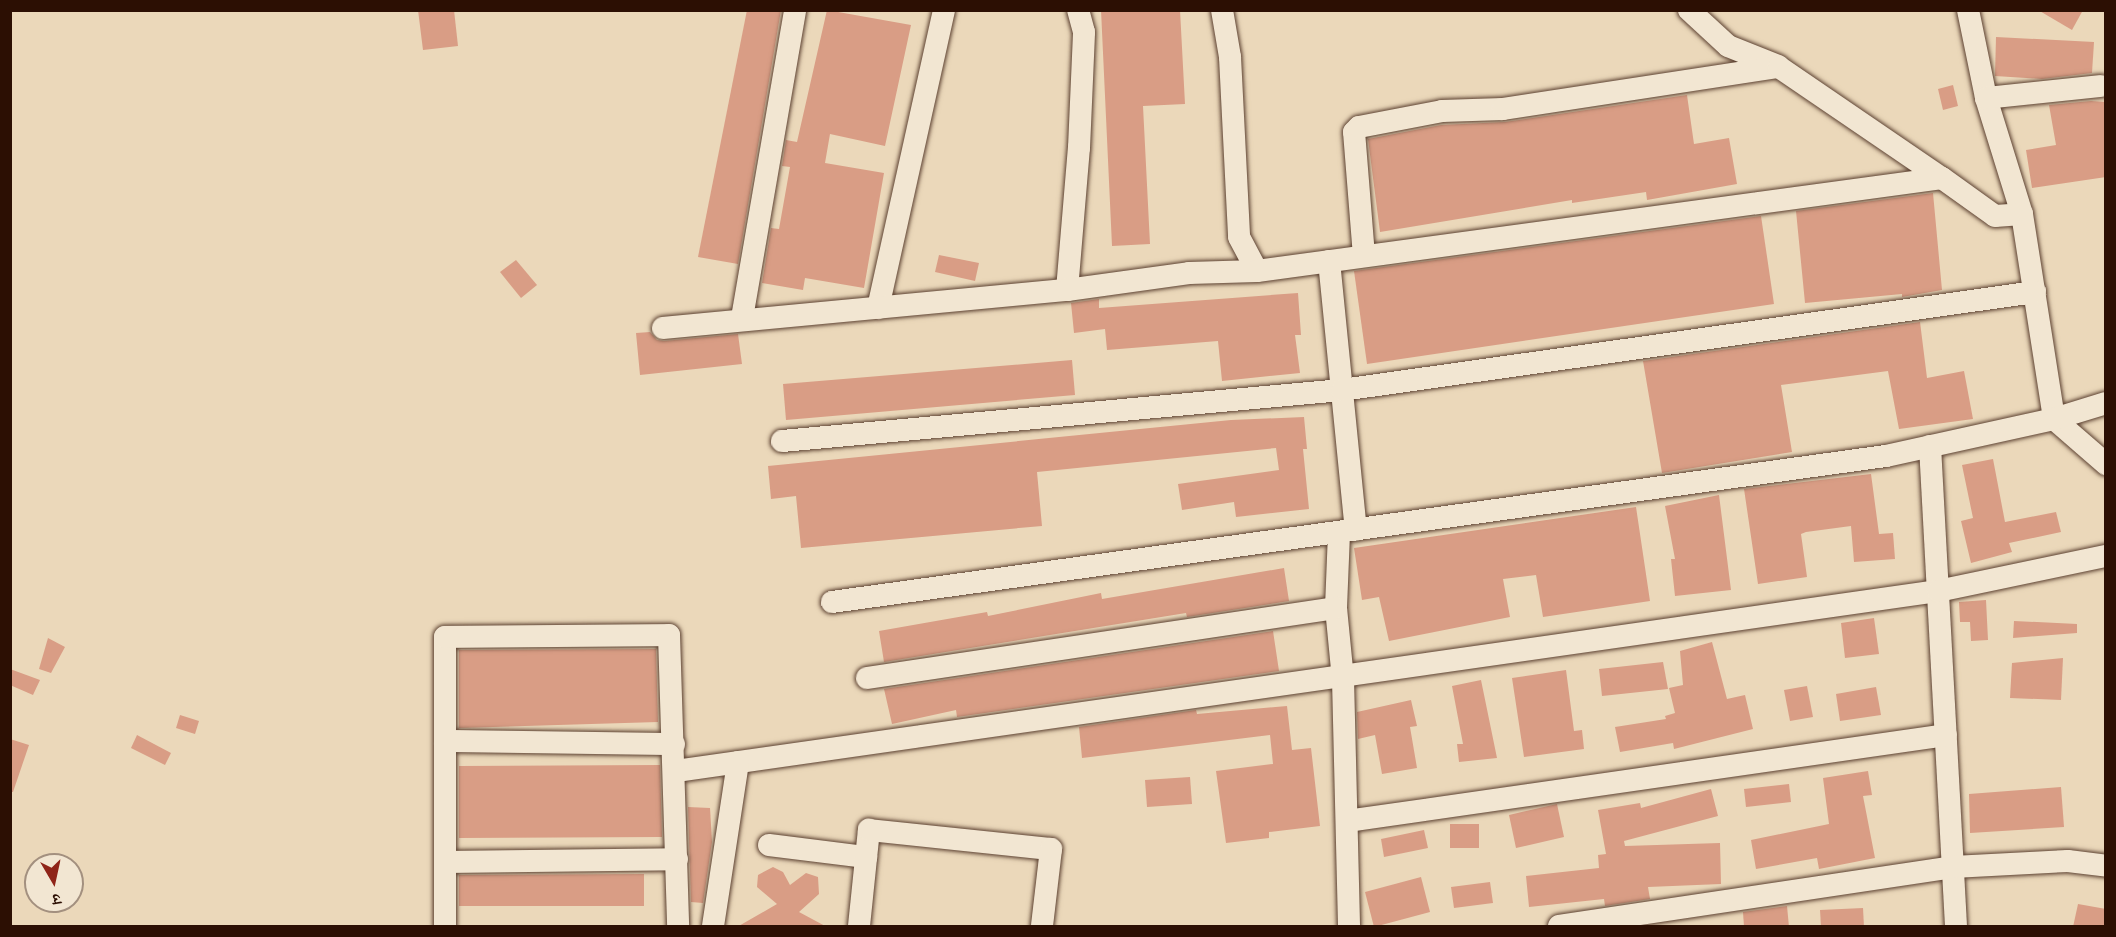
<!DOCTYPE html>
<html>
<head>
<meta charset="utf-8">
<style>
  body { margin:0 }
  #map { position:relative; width:2116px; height:937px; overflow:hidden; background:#ebd8ba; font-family:"Libre Bodoni","Noto Serif Devanagari",serif }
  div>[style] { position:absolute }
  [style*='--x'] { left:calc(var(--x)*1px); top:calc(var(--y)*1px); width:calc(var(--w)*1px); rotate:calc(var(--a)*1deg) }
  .building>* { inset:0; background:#d99d85 }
  .roads { filter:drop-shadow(0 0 2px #5c4131) drop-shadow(0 0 2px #5c4131) }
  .minor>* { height:22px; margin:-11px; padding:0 11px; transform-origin:11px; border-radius:11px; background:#f2e6d2 }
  span { translate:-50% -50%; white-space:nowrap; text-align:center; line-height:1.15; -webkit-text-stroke:4.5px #f2e6d2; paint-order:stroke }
  .frame { position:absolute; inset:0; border:12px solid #2c0f03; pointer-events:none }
  .north { position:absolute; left:24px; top:853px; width:60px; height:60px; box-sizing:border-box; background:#f2e6d2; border:2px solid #a3907f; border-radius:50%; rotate:171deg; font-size:16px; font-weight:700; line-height:24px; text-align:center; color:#2c0f03 }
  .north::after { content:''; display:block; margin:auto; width:21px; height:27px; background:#8f2418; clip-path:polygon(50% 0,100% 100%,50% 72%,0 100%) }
</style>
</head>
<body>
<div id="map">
  <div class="building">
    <i style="clip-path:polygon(418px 10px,454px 10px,458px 46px,423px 50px)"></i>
    <i style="clip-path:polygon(747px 10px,781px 10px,738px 264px,698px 257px)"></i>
    <i style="clip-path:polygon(827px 10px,911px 25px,885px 146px,830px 134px,825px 163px,884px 173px,864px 288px,805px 278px,803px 290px,762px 283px,771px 228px,779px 229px,790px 167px,782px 166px,786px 140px,797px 142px)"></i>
    <i style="clip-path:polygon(1101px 10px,1180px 10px,1185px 104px,1143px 106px,1150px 244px,1112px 246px)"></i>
    <i style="clip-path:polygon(2038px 10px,2083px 10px,2072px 30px)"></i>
    <i style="clip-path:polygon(1996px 37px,2094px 42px,2092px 73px,2042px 79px,1995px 76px)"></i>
    <i style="clip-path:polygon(1953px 85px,1958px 106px,1943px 110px,1938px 89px)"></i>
    <i style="clip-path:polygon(1687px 95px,1694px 144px,1729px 138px,1737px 184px,1647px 200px,1646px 192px,1572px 203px,1572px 200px,1380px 232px,1368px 139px,1441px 125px,1505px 122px)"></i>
    <i style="clip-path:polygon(2091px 101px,2106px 102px,2106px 177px,2032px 188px,2026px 150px,2056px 145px,2049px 105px)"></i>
    <i style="clip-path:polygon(1933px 193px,1942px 290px,1902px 297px,1902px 294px,1805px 303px,1796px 211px)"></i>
    <i style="clip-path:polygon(1761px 216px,1774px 304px,1367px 364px,1354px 271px)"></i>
    <i style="clip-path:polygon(939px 255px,979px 263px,975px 281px,935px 272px)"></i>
    <i style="clip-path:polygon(516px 260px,537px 285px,521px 298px,500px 272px)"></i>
    <i style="clip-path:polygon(1298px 293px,1301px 335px,1295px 335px,1300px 373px,1222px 381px,1218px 341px,1107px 350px,1105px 329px,1074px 333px,1071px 303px,1099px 299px,1099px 308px)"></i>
    <i style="clip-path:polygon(1920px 322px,1927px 378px,1964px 371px,1973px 419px,1899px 429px,1888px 371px,1781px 385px,1792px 452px,1662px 473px,1643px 361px)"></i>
    <i style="clip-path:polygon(650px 332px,657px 340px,664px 341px,738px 334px,742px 364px,640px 375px,636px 333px)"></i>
    <i style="clip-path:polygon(1072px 360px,1075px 395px,786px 420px,783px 384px)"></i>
    <i style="clip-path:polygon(1304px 417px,1307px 449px,1303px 449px,1309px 509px,1236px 517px,1234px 502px,1182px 510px,1178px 484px,1279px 470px,1276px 448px,1037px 472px,1042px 526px,801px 548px,796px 496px,771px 499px,768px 466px,1231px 420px)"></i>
    <i style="clip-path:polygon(1993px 459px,2005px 522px,2056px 512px,2061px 532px,2009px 543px,2012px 552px,1971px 563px,1961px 521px,1973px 518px,1962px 465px)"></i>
    <i style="clip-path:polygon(1871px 474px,1879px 534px,1893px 533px,1895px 559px,1854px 562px,1851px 526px,1806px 532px,1801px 534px,1807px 577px,1758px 584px,1744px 489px)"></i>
    <i style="clip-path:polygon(1719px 495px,1731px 590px,1675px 596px,1671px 559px,1675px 559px,1665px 506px)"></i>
    <i style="clip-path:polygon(1636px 507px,1650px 601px,1543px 617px,1536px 575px,1503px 579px,1510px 617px,1389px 641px,1379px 597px,1362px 600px,1354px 548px)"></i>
    <i style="clip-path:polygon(1284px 568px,1289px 601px,1187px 617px,1186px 613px,884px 662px,879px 631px,987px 612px,988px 616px,1101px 593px,1102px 599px)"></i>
    <i style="clip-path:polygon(1986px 600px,1988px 640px,1971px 641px,1970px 622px,1960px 622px,1959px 602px)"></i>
    <i style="clip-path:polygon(1874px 618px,1879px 654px,1845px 658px,1841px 623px)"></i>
    <i style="clip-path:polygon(2014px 621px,2077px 624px,2077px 633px,2013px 638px)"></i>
    <i style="clip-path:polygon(1273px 631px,1279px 671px,957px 717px,956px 710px,892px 724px,884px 689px)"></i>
    <i style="clip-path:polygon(48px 638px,65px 647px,51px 673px,39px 669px)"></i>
    <i style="clip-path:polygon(1712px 642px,1727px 699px,1745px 695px,1753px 729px,1674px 749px,1673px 743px,1620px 752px,1615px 727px,1666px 719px,1665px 716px,1675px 713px,1669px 688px,1683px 685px,1680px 651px)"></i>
    <i style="clip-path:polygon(656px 649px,658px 722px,459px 728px,459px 650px)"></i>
    <i style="clip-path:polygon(2063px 658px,2061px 700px,2010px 698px,2012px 663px)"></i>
    <i style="clip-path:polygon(1663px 662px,1668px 689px,1602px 696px,1599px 669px)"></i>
    <i style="clip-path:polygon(10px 669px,40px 680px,33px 695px,10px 685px)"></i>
    <i style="clip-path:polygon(1566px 670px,1574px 731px,1582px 730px,1584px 749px,1524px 757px,1512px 678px)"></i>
    <i style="clip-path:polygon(1481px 680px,1497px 758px,1459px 762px,1457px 744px,1463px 744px,1452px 686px)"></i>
    <i style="clip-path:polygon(1807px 686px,1813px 717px,1790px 721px,1784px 690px)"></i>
    <i style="clip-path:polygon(1876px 687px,1881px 715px,1840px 721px,1836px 694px)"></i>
    <i style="clip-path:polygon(1411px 700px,1417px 726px,1410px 727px,1417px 768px,1382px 774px,1375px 735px,1358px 739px,1357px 712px)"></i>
    <i style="clip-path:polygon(1287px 706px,1292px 750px,1311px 748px,1320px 826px,1269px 832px,1269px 838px,1226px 843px,1216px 771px,1273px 764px,1270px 735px,1082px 758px,1079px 727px,1196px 710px,1197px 714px)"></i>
    <i style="clip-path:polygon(180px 715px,199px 721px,195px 734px,176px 728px)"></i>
    <i style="clip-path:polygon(137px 735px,171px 753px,165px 765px,131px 748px)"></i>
    <i style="clip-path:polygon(10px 739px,29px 745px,13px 792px,10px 792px)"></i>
    <i style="clip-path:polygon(660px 765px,662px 837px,459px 838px,459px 766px)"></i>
    <i style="clip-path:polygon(1868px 771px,1872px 795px,1863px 796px,1875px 858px,1819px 869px,1817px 858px,1756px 869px,1751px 840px,1829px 824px,1823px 778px)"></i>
    <i style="clip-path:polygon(1190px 777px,1192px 804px,1147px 807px,1145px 780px)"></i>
    <i style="clip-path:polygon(1789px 784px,1791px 802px,1746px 807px,1744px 789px)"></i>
    <i style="clip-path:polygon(2061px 787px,2064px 827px,1970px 833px,1969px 794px)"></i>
    <i style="clip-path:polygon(1711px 789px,1718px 816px,1624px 841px,1625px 846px,1720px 843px,1721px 884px,1648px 887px,1650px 899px,1605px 906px,1604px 899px,1529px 907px,1526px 876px,1599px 868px,1598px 855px,1606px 854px,1598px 810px,1640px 803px,1641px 808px)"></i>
    <i style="clip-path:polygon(1557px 804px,1564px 837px,1516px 848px,1509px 815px)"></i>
    <i style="clip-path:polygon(688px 807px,710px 808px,712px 842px,703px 903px,691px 902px)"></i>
    <i style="clip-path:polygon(1450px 824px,1479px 824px,1479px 848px,1450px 848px)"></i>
    <i style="clip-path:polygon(1424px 830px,1428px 848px,1384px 857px,1381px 839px)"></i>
    <i style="clip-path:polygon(773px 867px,783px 872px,790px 885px,806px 873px,818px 877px,819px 894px,799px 912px,827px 927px,737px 927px,777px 904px,757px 887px,758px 875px)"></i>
    <i style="clip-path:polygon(644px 874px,644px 906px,459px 906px,459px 875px)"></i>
    <i style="clip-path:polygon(1421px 877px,1430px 912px,1374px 927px,1365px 892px)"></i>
    <i style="clip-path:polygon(1490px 882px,1493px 903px,1454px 908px,1451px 887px)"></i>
    <i style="clip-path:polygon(2078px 904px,2106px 909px,2106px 927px,2073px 927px)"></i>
    <i style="clip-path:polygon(1787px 906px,1789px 927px,1744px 927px,1743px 912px)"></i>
    <i style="clip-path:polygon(1863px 908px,1864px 927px,1821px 927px,1820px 910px)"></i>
  </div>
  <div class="roads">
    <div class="minor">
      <i style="--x:1222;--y:10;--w:48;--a:80.3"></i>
      <i style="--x:1230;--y:57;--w:180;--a:87.1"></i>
      <i style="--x:1239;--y:237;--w:38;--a:62"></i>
      <i style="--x:1689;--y:10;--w:53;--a:42.7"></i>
      <i style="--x:1728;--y:46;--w:54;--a:21.8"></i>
      <i style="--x:1968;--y:10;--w:90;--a:78.4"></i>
      <i style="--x:1986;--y:98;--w:121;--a:72.8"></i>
      <i style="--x:2022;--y:214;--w:207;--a:81.1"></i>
      <i style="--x:2054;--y:419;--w:69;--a:40.9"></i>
      <i style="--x:1986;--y:98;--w:115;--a:-6"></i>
      <i style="--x:1364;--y:256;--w:124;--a:-94.6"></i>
      <i style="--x:1354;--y:132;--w:7;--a:-45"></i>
      <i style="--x:1359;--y:127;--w:85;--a:-10.9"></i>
      <i style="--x:1442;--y:111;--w:61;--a:-1.9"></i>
      <i style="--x:1503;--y:109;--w:279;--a:-8.7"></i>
      <i style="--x:1779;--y:67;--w:197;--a:34.3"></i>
      <i style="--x:1329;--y:261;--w:270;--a:84.3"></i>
      <i style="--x:1067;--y:290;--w:143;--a:-85.2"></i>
      <i style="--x:1079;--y:148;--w:116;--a:-87.5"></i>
      <i style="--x:1084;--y:32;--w:23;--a:-105"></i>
      <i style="--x:878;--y:308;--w:305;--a:-77.5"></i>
      <i style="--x:742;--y:318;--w:313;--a:-80.2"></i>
      <i style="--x:663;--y:328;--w:406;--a:-5.4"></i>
      <i style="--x:1067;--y:290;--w:123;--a:-7.9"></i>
      <i style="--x:1189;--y:273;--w:68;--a:-1.7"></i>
      <i style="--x:1257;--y:271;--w:691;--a:-7.73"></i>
      <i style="--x:1942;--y:178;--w:65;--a:35.6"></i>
      <i style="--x:1995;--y:216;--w:27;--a:-4"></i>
      <i style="--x:782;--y:441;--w:562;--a:-5.2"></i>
      <i style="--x:1342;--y:390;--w:700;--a:-8.05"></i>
      <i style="--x:1930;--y:446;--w:481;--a:86.9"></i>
      <i style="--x:1339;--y:533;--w:75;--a:92.3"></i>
      <i style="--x:1336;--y:608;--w:71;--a:84.4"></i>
      <i style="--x:1343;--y:679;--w:247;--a:88.6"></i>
      <i style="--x:832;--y:602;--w:1064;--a:-7.89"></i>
      <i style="--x:1886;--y:456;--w:172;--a:-12.4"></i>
      <i style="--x:2054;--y:419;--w:54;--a:-17.1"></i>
      <i style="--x:867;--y:678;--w:474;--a:-8.5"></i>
      <i style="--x:445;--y:741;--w:229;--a:0.8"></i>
      <i style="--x:676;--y:771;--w:1275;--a:-8.12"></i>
      <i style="--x:1938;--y:591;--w:172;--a:-11.8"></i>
      <i style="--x:1347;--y:821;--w:605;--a:-8.17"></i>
      <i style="--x:769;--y:845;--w:98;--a:7.1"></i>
      <i style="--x:445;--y:862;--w:232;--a:-0.7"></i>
      <i style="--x:445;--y:926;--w:289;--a:-90"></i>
      <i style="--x:445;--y:637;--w:224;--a:-0.5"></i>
      <i style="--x:669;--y:635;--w:291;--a:88.2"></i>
      <i style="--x:713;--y:926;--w:166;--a:-81.3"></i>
      <i style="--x:859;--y:926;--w:97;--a:-84.1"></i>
      <i style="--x:869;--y:830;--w:183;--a:6"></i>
      <i style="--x:1051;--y:849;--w:78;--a:96.7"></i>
      <i style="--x:1559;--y:926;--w:398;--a:-8.5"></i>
      <i style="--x:1953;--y:867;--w:115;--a:-3"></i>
      <i style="--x:2068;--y:861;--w:38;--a:7"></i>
    </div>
  </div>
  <div class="frame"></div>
  <div class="north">उ</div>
</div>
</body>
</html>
